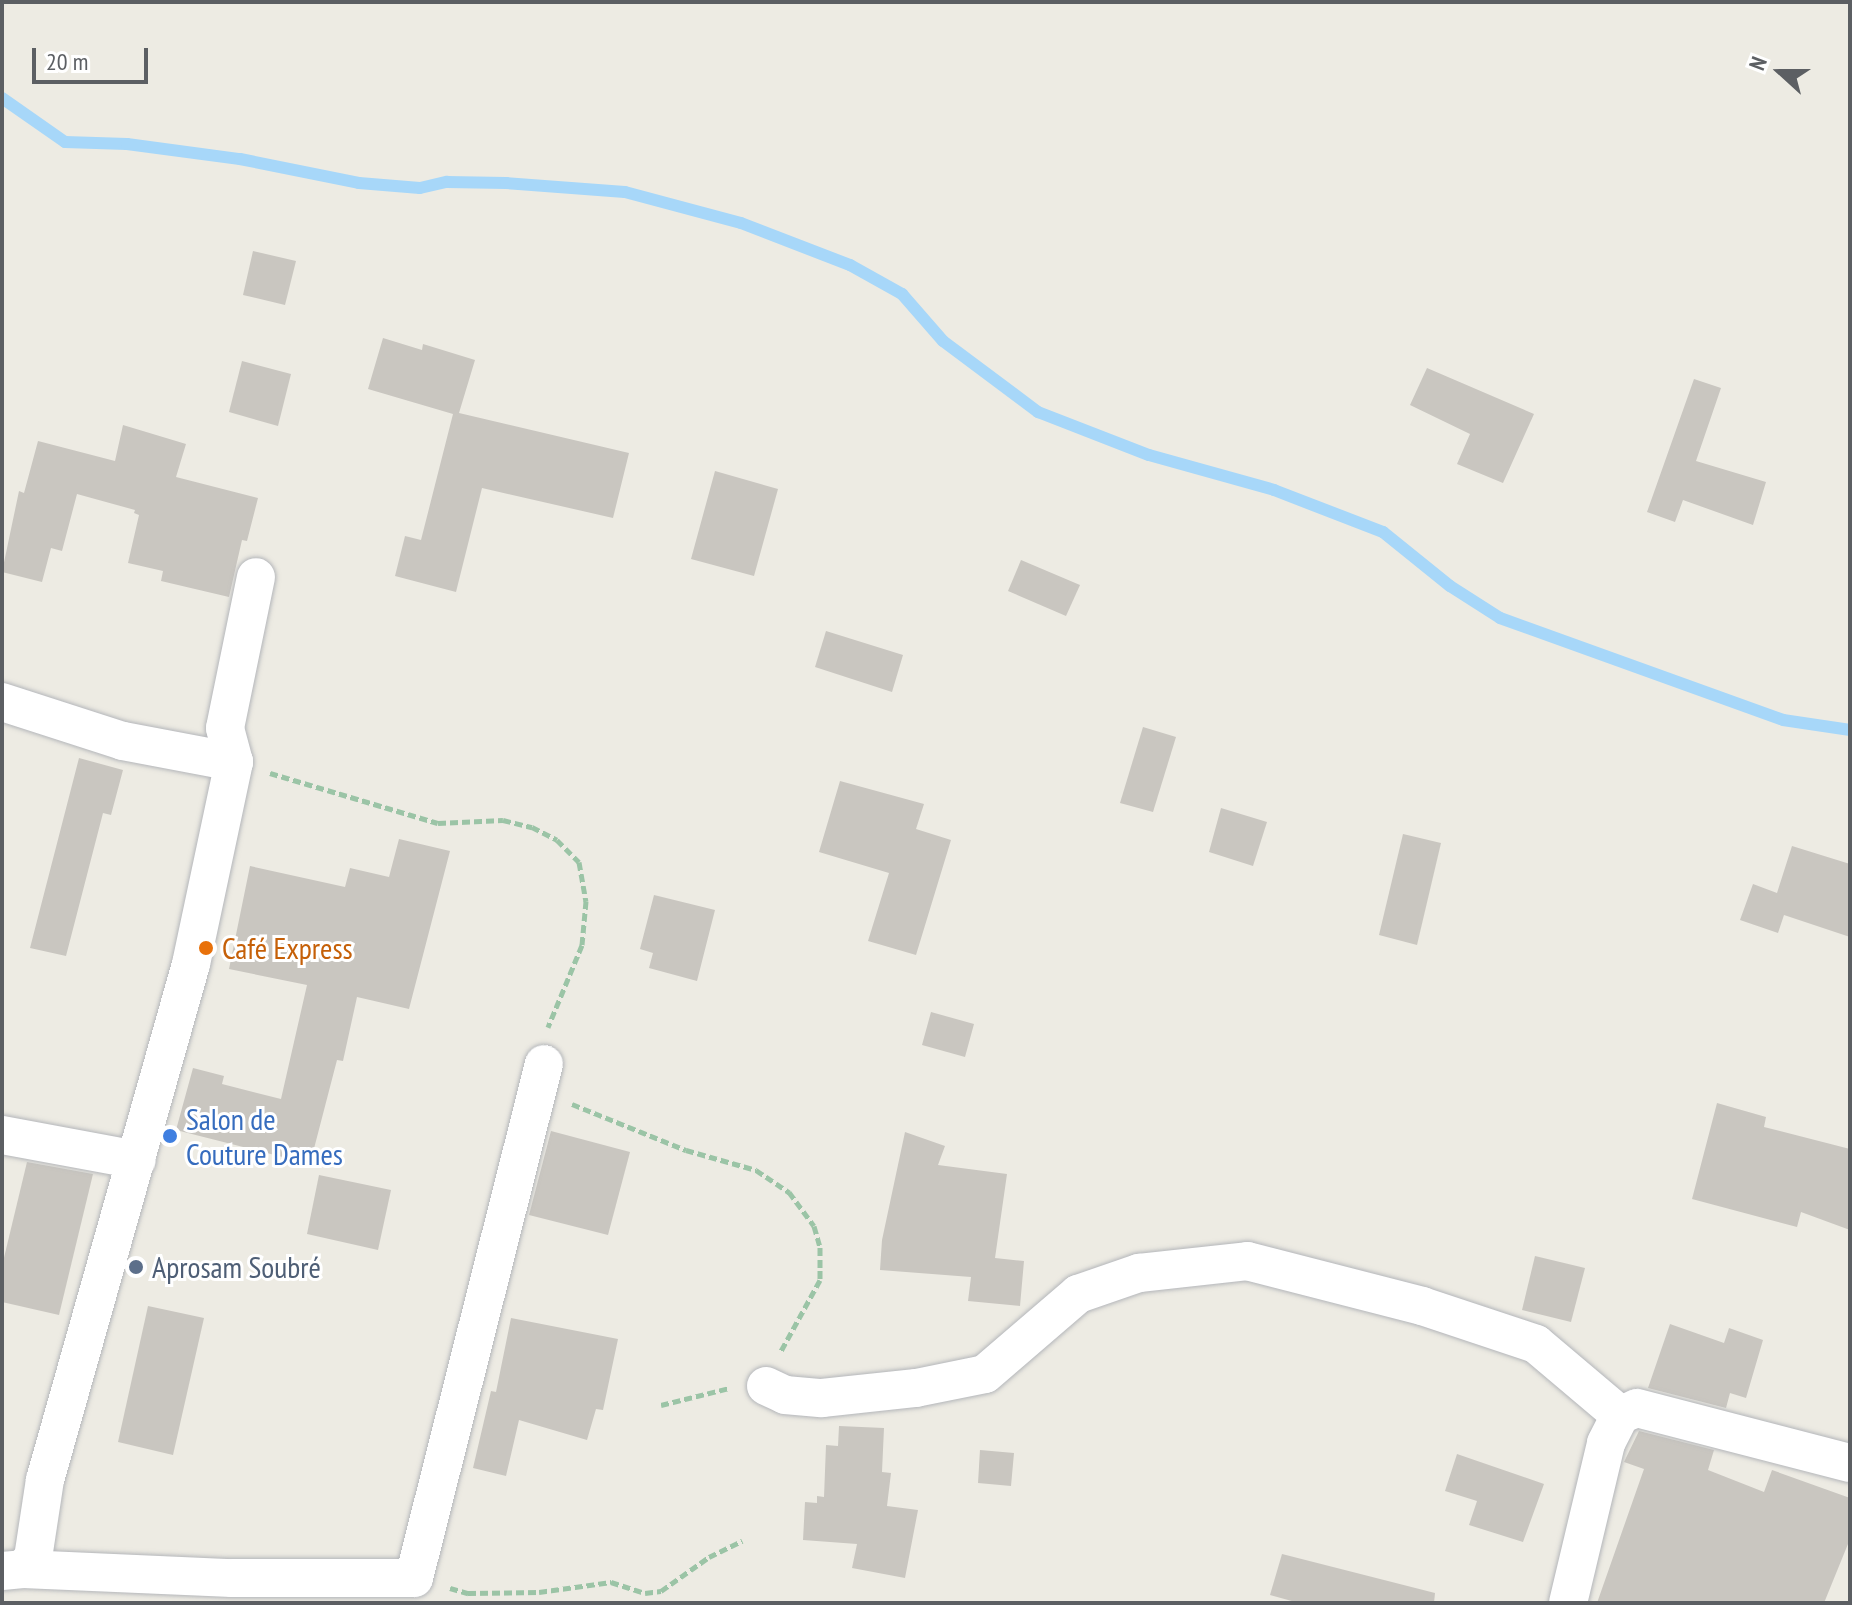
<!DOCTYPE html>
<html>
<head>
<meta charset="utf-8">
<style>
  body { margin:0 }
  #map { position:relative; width:1852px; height:1605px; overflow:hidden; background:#edebe3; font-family:"PT Sans Narrow",sans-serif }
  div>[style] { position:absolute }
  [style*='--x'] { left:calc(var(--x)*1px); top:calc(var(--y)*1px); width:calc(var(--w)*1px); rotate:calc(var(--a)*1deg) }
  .stream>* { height:12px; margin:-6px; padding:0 6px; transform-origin:6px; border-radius:6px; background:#a7d7f9 }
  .building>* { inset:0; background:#c9c6c0 }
  .path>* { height:5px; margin-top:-2.5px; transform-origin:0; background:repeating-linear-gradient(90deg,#9bc4a6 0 8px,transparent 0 12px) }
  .roads { filter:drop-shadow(0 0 2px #b4b6ba) drop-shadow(0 0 2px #b4b6ba) }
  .minor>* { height:38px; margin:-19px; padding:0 19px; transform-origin:19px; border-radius:19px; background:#fff }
  .dots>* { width:22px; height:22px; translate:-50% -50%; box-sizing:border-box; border:4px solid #fff; border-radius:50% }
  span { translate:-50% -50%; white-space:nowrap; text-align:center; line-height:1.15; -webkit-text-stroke:6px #fff; paint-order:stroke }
  .food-label { font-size:30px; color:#c56008 }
  .left { translate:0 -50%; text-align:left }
  .shop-label { font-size:30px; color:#366cbe }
  .service-label { font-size:30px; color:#4e5e75 }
  .frame { position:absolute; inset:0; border:4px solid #5c5f63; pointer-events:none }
  .north { position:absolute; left:1740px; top:32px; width:80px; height:80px; -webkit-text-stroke:6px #fff; paint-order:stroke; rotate:291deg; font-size:22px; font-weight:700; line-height:32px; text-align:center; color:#5c5f63 }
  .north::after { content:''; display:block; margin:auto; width:28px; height:36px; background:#5c5f63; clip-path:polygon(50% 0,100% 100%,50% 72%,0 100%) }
  .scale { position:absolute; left:32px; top:48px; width:116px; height:36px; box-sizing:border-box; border:4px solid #5c5f63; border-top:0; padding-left:10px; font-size:24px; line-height:28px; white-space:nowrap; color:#5c5f63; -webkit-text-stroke:6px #fff; paint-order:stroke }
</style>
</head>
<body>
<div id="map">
  <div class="stream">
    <i style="--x:2;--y:98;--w:77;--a:34.9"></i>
    <i style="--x:65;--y:142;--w:62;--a:1.8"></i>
    <i style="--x:127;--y:144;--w:114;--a:7.6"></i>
    <i style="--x:240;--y:159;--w:121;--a:11.4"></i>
    <i style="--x:359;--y:183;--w:61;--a:4.7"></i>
    <i style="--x:420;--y:188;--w:28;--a:-13"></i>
    <i style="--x:447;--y:182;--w:59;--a:1"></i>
    <i style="--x:506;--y:183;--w:119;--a:4.3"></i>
    <i style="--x:625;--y:192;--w:120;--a:15"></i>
    <i style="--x:741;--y:223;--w:117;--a:21.1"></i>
    <i style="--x:850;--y:265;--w:60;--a:29.1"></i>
    <i style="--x:902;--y:294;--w:62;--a:48.9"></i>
    <i style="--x:943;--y:341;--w:119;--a:36.8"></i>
    <i style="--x:1038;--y:412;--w:119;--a:21.2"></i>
    <i style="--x:1149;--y:455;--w:130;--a:15.6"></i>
    <i style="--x:1274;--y:490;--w:117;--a:21.1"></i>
    <i style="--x:1383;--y:532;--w:86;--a:38.9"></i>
    <i style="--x:1450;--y:586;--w:59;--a:32.6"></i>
    <i style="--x:1500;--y:618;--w:301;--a:19.8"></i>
    <i style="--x:1783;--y:720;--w:68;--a:8.5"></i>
  </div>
  <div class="building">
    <i style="clip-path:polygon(253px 251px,296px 261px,285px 305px,243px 295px)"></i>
    <i style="clip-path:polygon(383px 338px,422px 350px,423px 344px,475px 360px,459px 413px,629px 453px,613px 518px,482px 488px,456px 592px,395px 576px,405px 536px,421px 540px,453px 414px,368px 389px)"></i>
    <i style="clip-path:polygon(242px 361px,291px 374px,278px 426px,229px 412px)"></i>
    <i style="clip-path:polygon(1427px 368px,1534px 414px,1503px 483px,1457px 464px,1470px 434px,1410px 405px)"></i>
    <i style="clip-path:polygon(1694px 379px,1721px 388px,1696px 461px,1766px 482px,1753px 525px,1683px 500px,1675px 522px,1647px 512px)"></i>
    <i style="clip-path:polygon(123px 425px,186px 444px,176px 477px,258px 498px,247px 541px,242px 540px,229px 597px,161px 581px,163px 571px,128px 563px,139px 515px,134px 513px,135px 510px,77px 494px,62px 551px,51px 548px,42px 582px,2px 572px,19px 491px,24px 493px,38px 441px,115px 461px)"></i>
    <i style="clip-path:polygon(715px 471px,778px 489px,754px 576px,691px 559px)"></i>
    <i style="clip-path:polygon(1021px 560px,1080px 585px,1066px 616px,1008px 591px)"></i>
    <i style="clip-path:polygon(826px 631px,903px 655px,892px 692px,815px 667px)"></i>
    <i style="clip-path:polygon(1143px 727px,1176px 737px,1153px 812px,1120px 803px)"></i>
    <i style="clip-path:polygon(79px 758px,123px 770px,111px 815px,103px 813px,66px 956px,30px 948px)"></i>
    <i style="clip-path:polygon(840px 781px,924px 804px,916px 829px,951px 840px,916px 955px,868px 941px,889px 873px,819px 852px)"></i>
    <i style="clip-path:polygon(1221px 808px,1267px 822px,1253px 866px,1209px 852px)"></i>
    <i style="clip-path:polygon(1403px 834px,1441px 843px,1417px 945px,1379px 935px)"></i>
    <i style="clip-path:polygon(399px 839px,450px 851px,409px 1009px,357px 997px,343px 1061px,337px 1060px,310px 1164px,176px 1130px,193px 1068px,224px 1076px,222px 1084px,281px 1099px,307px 985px,229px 969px,250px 866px,345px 887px,350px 868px,389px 877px)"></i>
    <i style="clip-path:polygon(1792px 846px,1850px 864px,1850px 937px,1784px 915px,1778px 933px,1740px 920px,1753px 884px,1777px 893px)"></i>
    <i style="clip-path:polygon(654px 895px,715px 910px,697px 981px,649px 968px,653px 953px,640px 949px)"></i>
    <i style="clip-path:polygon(931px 1012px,974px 1024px,965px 1057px,922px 1045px)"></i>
    <i style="clip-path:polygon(1717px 1103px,1766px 1117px,1764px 1127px,1850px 1149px,1850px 1230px,1801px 1212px,1797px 1227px,1692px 1199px)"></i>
    <i style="clip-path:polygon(551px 1131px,630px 1152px,608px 1235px,529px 1215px)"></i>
    <i style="clip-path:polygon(905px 1132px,945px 1146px,938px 1165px,1007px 1174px,995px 1258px,1024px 1261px,1020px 1306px,968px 1301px,971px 1277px,880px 1270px,882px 1240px)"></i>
    <i style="clip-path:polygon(27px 1162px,93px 1174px,59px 1315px,2px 1302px,2px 1266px)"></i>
    <i style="clip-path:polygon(319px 1175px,391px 1190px,378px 1250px,307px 1234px)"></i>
    <i style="clip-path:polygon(1535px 1256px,1585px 1268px,1571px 1322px,1522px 1310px)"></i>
    <i style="clip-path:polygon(148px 1306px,204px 1318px,173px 1455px,118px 1442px)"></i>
    <i style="clip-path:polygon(511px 1318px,618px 1339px,603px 1410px,596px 1409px,587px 1440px,519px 1420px,506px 1476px,473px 1468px,491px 1391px,496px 1392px)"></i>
    <i style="clip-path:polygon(1670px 1324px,1724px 1343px,1729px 1328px,1763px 1340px,1746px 1398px,1730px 1393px,1726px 1408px,1648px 1388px)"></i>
    <i style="clip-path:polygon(839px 1426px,884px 1428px,882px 1472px,891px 1473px,887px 1506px,918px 1510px,905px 1578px,852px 1568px,857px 1544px,803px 1540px,805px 1502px,817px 1503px,817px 1496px,824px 1497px,826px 1445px,838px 1446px)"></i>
    <i style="clip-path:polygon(1639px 1431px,1714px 1450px,1708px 1470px,1764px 1492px,1772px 1470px,1850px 1498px,1850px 1539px,1824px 1603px,1597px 1603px,1644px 1469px,1624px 1462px)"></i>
    <i style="clip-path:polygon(980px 1450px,1014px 1453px,1011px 1486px,978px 1483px)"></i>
    <i style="clip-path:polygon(1457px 1454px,1544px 1484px,1523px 1542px,1469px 1525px,1477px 1501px,1445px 1491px)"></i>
    <i style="clip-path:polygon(1282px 1554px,1435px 1593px,1434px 1603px,1299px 1603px,1270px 1595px)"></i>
  </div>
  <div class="path">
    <i style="--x:270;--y:773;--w:175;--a:16.6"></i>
    <i style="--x:438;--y:823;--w:65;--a:-2.6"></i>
    <i style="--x:503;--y:820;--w:30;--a:14"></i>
    <i style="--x:532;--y:827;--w:28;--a:27"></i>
    <i style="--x:557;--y:840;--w:31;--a:45"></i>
    <i style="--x:579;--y:862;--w:40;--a:80"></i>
    <i style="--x:586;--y:901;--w:44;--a:95.2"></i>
    <i style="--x:582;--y:945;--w:89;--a:112.5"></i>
    <i style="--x:572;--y:1104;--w:123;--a:22"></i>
    <i style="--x:686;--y:1150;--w:73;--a:15.9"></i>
    <i style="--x:756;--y:1170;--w:40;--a:34"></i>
    <i style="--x:789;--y:1192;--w:42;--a:53.7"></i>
    <i style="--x:814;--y:1226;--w:22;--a:74"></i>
    <i style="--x:820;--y:1247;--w:33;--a:90"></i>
    <i style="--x:820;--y:1280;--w:81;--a:118.8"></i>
    <i style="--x:661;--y:1405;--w:70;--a:-14"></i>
    <i style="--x:450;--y:1588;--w:19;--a:16"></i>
    <i style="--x:468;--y:1593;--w:71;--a:-0.8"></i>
    <i style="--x:539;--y:1592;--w:73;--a:-7.9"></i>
    <i style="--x:611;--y:1582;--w:36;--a:18"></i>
    <i style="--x:645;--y:1593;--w:16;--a:-7"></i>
    <i style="--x:661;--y:1591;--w:59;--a:-35.3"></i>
    <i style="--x:709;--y:1557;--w:37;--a:-26"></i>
  </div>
  <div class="roads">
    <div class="minor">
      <i style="--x:2;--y:702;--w:127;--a:17.9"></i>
      <i style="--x:123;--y:741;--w:113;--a:10.7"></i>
      <i style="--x:2;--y:1135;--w:137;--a:10.5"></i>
      <i style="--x:766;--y:1386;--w:21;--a:25"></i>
      <i style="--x:785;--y:1395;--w:37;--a:5"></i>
      <i style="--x:822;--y:1398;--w:95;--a:-6.1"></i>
      <i style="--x:916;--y:1388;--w:70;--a:-11.5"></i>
      <i style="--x:985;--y:1374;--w:123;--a:-40.7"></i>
      <i style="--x:1078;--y:1294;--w:65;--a:-19"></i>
      <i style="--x:1139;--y:1273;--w:109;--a:-6.3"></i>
      <i style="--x:1247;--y:1261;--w:181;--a:14.4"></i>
      <i style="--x:1422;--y:1306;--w:120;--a:18.4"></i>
      <i style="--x:1536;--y:1344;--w:110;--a:40.2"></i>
      <i style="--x:23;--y:1569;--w:209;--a:2.5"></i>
      <i style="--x:232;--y:1578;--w:182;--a:0"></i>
      <i style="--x:414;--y:1578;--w:530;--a:-75.81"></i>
      <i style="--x:2;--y:1571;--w:21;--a:-5"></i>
      <i style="--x:23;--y:1569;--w:15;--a:-48"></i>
      <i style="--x:33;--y:1558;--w:79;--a:-81.3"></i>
      <i style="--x:45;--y:1480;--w:536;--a:-74.2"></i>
      <i style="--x:191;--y:964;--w:207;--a:-78"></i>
      <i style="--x:234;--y:762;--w:35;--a:-105"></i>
      <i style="--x:225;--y:728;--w:154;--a:-78.4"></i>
      <i style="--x:1568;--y:1603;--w:164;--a:-76.6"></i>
      <i style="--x:1606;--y:1443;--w:31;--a:-63"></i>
      <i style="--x:1620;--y:1415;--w:18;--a:-22"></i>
      <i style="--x:1637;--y:1408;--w:220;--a:14.5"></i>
    </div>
  </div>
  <div class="dots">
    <i style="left:206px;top:948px;background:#e8710a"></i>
    <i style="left:170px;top:1136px;background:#3f7fe0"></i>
    <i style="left:136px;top:1267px;background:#5c6f8a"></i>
  </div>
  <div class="food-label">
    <span class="left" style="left:222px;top:948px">Café Express</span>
  </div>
  <div class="shop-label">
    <span class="left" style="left:186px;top:1136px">Salon de<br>Couture Dames</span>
  </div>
  <div class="service-label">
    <span class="left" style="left:152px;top:1267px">Aprosam Soubré</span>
  </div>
  <div class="frame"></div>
  <div class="north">N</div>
  <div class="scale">20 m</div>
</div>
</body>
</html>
